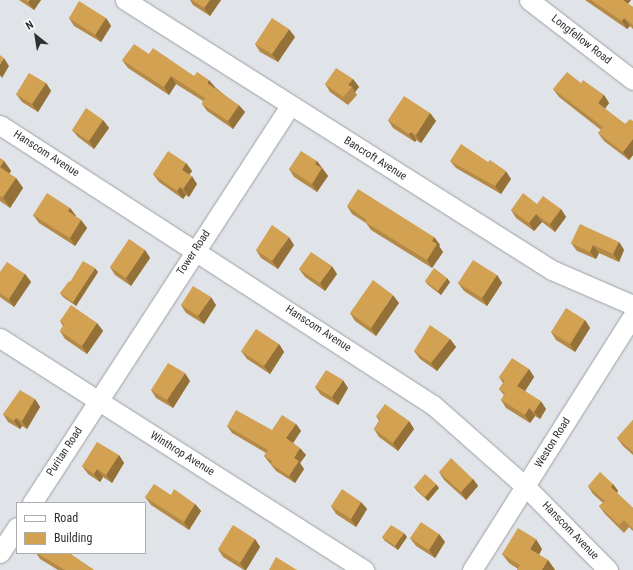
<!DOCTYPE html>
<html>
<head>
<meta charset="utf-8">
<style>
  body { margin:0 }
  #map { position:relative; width:633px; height:570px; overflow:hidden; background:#e0e4e8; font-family:"Roboto Condensed",sans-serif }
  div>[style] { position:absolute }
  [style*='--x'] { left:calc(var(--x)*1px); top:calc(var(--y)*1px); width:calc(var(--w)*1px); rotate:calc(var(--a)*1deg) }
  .roads { filter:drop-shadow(0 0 1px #9c9fa4) drop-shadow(0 0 1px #9c9fa4) }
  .minor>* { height:19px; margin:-9.5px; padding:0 9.5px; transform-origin:9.5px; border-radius:9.5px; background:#fff }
  .wall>* { inset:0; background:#b58a47 }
  .shaded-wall>* { inset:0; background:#947139 }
  .building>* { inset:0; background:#d3a152 }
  span { translate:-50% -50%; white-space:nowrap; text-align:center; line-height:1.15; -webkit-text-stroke:4px #fff; paint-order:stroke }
  .street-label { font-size:11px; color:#2f3032 }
  .legend { position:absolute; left:16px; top:502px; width:130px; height:52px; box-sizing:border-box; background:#fff; border:1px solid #acacad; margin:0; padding:5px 7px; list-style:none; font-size:12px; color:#2f3032 }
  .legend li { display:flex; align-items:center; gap:8px; height:20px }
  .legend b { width:20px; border:1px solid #acacad }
  .north { position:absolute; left:16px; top:16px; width:40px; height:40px; -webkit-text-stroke:3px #fff; paint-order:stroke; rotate:330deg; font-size:11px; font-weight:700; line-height:16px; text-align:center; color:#2f3032 }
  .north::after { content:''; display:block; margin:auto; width:14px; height:18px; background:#2f3032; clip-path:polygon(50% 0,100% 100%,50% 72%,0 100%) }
</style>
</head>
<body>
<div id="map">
  <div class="roads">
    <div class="minor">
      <i style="--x:125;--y:0;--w:505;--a:32.31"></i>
      <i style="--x:552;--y:270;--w:88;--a:23.4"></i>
      <i style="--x:529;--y:0;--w:131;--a:37.6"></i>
      <i style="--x:0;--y:125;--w:516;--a:32.89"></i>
      <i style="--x:433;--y:405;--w:123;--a:41.4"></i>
      <i style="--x:525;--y:486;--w:118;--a:45.3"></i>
      <i style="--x:0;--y:338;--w:432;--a:32.5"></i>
      <i style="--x:32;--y:503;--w:473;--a:-57"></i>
      <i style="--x:0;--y:553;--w:31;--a:-57"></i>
      <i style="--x:472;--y:570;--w:302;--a:-57.7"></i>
    </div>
  </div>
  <div class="wall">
    <i style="clip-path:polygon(19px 0,41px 0,34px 10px)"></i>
    <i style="clip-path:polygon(190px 0,221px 0,210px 16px,193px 5px)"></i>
    <i style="clip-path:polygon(585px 0,631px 0,628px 4px,633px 7px,633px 29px,630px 26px,627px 29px)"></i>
    <i style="clip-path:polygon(69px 18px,106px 18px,111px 26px,101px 42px,74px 26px)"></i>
    <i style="clip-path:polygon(295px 37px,278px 62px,260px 52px,255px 44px)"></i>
    <i style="clip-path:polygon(149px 54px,194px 76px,215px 87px,245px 112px,233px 129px,207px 111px,202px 104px,203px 101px,176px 84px,169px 95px,128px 68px,122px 60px)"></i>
    <i style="clip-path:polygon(353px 79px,359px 87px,355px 92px,357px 95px,348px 105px,330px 92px,325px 84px)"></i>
    <i style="clip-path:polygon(46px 83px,51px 91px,38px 112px,22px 102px,16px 94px)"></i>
    <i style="clip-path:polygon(581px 83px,604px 95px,609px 103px,605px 109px,625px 124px,633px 121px,633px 155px,629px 160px,604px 141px,598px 133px,601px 130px,559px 97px,553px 89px)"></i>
    <i style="clip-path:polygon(430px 113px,436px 121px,421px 143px,416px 140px,415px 142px,393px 128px,388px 120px)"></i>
    <i style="clip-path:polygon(103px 120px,109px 128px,94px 149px,78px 137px,72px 130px)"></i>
    <i style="clip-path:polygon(0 158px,4px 161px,11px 171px,9px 174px,16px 178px,23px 188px,10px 208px,0 201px)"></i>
    <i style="clip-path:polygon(317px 161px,328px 176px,317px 192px,294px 177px,289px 169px)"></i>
    <i style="clip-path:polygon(450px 161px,511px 179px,501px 194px,456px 168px)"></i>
    <i style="clip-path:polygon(186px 163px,192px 171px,189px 175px,197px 184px,189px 197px,186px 195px,183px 199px,159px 182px,153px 174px)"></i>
    <i style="clip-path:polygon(347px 206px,434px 237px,440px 245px,439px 246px,443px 252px,432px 268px,371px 230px,366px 223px,352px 214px)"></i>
    <i style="clip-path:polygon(70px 208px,76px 216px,75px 216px,81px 220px,87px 228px,75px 246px,39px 223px,33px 215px)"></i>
    <i style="clip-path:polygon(561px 209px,566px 217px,555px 232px,542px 222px,534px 231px,516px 218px,511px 210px)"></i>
    <i style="clip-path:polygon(619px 242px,624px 250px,619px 262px,599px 253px,596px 259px,577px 251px,571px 243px)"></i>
    <i style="clip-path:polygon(294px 245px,278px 269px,261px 258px,256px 250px)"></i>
    <i style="clip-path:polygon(145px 250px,150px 258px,131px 286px,115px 275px,110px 267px)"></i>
    <i style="clip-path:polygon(299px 269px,337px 274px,325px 291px,305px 277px)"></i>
    <i style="clip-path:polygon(0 272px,25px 274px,31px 282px,14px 307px,0 297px)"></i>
    <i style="clip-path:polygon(98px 272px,76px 306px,63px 297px,60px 293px,70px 282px)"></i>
    <i style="clip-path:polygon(497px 275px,502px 283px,487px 306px,464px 291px,458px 283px)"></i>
    <i style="clip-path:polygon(425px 281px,450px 282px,441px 295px,428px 285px)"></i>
    <i style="clip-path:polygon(399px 303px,376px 336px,355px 321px,350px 313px)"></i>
    <i style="clip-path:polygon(181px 305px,216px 305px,204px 324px,186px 313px)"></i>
    <i style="clip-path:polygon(585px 320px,590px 328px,575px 352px,556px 340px,551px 332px)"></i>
    <i style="clip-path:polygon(60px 321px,97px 323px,103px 331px,87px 354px,65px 339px,60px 331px,63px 326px)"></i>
    <i style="clip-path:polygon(450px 339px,456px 347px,437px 371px,420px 359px,414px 351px)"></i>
    <i style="clip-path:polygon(279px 344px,284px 352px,270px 374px,247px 359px,241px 351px)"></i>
    <i style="clip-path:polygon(529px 369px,534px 377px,525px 391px,546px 409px,540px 419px,535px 416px,530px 423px,506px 408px,501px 400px,504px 395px,499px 389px,503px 383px,499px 377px)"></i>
    <i style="clip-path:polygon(190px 381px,173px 408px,156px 398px,151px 390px)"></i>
    <i style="clip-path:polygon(315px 387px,348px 388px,338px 405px,321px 395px)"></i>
    <i style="clip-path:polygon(35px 399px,40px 407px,27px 429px,22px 426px,20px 429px,8px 422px,3px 414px)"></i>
    <i style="clip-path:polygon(376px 416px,409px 421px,414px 429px,398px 451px,379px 437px,374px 429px,379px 421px)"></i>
    <i style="clip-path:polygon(633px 420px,633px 455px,623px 446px,617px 438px)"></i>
    <i style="clip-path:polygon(296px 424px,301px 431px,293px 443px,306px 455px,300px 463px,304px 469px,295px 483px,276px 471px,264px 456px,266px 453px,232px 433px,227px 426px,272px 430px)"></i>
    <i style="clip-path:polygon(119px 455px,124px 463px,112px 483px,103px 477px,100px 482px,88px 474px,82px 466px)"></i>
    <i style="clip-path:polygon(439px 472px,473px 479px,478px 486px,466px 500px,444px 480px)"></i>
    <i style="clip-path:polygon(613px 484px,618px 491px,617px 493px,633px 508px,633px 531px,629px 527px,624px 533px,605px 514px,599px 506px,603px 503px,593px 494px,588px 486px)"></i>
    <i style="clip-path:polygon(414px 487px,439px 488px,428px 501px,417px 491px)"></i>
    <i style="clip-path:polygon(171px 495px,195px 504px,201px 511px,189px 530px,151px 505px,145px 497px)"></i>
    <i style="clip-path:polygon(361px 502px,367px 509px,356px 527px,336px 514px,331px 506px)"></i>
    <i style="clip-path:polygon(439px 534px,445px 542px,435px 558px,416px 546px,410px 538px)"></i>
    <i style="clip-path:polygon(382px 537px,407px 537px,398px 550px,385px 541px)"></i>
    <i style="clip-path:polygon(255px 539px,260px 547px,246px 570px,244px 570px,223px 557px,218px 549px)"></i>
    <i style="clip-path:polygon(542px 549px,539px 555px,548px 560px,555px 570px,517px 570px,518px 569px,509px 563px,502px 554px)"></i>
    <i style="clip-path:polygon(36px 553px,69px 553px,94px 570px,58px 570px,40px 559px)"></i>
  </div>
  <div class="shaded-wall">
    <i style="clip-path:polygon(30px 0,41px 0,34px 10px,28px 2px)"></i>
    <i style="clip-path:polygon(210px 0,221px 0,210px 16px,204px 8px)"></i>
    <i style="clip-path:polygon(621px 0,631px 0,626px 6px)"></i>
    <i style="clip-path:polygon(106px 18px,111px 26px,101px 42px,95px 35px)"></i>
    <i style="clip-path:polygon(624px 18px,630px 26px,627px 29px,622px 21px)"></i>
    <i style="clip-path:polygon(289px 29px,295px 37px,278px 62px,272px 54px)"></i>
    <i style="clip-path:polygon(4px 58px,9px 66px,2px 78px,0 75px,0 64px)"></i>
    <i style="clip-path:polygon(171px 76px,176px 84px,169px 95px,164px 87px)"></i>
    <i style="clip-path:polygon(353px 79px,359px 87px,355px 92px,352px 87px,348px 85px)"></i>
    <i style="clip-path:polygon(209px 80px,215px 87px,213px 90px,207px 83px)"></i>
    <i style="clip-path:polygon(46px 83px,51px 91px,38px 112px,32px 104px)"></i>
    <i style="clip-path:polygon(604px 95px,609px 103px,603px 111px,598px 103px)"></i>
    <i style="clip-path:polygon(239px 105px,245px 112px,233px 129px,228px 121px)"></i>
    <i style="clip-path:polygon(430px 113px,436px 121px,421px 143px,416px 135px)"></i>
    <i style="clip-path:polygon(103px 120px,109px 128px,94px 149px,89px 141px)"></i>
    <i style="clip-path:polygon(411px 132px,416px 140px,415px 142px,409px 134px)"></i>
    <i style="clip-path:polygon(633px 139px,633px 155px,629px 160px,623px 152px)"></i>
    <i style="clip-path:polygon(4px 161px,11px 171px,7px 177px,0 167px)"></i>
    <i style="clip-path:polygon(317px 161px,328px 176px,317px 192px,312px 184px,315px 164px)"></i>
    <i style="clip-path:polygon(186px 163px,192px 171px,187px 178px,182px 170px)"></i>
    <i style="clip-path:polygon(506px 171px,511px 179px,501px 194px,495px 186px)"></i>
    <i style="clip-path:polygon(192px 176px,197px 184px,189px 197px,183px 189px)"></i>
    <i style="clip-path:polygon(16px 178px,23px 188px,10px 208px,3px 197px)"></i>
    <i style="clip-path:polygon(180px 187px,186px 195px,183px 199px,177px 191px)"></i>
    <i style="clip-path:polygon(70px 208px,76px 216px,73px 219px,68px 211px)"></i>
    <i style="clip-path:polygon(561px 209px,566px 217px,555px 232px,550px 224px)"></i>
    <i style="clip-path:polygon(536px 214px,542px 222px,534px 231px,529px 223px)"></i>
    <i style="clip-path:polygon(81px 220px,87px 228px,75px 246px,70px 238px)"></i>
    <i style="clip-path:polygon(289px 237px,294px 245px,278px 269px,272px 261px)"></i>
    <i style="clip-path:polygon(434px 237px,440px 245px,439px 246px,443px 252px,432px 268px,427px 260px,432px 241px)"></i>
    <i style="clip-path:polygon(619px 242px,624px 250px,619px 262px,613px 254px)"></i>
    <i style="clip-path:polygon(593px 245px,599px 253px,596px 259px,590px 252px)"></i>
    <i style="clip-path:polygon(145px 250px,150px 258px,131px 286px,126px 278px)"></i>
    <i style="clip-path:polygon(332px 266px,337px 274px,325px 291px,320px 283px)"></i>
    <i style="clip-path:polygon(95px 268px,98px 272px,76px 306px,73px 302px)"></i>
    <i style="clip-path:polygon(25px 274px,31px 282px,14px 307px,9px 299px)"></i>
    <i style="clip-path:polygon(497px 275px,502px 283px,487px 306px,482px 298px)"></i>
    <i style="clip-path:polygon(447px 278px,450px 282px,441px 295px,438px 291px)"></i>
    <i style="clip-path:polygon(393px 295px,399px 303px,376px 336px,371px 328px)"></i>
    <i style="clip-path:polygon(211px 297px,216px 305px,204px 324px,198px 316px)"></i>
    <i style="clip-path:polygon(585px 320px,590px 328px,575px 352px,570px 344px)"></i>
    <i style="clip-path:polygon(97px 323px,103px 331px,87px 354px,82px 346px)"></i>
    <i style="clip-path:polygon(450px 339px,456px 347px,437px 371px,431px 363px)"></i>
    <i style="clip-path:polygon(279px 344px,284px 352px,270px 374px,264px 366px)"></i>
    <i style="clip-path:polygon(529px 369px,534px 377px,523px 394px,517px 386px)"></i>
    <i style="clip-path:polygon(185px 373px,190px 381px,173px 408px,167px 400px)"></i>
    <i style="clip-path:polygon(343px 380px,348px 388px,338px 405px,332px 397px)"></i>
    <i style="clip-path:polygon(35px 399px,40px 407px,27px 429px,22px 421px)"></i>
    <i style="clip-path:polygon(541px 401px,546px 409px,540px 419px,534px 412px)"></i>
    <i style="clip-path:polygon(529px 408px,535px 416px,530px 423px,525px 415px)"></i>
    <i style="clip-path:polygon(16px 418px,22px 426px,20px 429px,14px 421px)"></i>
    <i style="clip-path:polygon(409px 421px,414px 429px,398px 451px,393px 443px)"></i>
    <i style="clip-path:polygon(296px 424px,301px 431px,291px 446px,286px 438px)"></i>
    <i style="clip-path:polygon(300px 448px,306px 455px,300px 463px,304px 469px,295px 483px,289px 476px,294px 458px)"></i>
    <i style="clip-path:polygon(119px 455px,124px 463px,112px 483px,106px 475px)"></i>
    <i style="clip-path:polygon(97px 469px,103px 477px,100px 482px,94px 474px)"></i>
    <i style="clip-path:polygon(473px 479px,478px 486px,466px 500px,461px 492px)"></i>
    <i style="clip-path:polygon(436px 484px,439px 488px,428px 501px,425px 497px)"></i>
    <i style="clip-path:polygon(613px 484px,618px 491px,616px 494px,611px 487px)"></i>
    <i style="clip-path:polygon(361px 502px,367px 509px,356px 527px,351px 519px)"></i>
    <i style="clip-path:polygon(195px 504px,201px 511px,189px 530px,184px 522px)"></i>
    <i style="clip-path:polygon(404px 533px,407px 537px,398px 550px,395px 546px)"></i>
    <i style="clip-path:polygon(439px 534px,445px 542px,435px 558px,429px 550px)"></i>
    <i style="clip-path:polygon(255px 539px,260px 547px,246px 570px,245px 570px,240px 563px)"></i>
    <i style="clip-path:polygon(536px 539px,542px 549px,537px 558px,530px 549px)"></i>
    <i style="clip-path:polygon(548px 560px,555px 570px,542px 570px)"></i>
  </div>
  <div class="building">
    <i style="clip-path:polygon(25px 0,30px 0,28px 2px)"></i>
    <i style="clip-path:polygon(192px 0,210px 0,204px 8px)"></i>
    <i style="clip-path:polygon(591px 0,623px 0,633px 7px,633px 25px,624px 18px,622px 21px)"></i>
    <i style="clip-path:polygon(79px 1px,106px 18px,95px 35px,69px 18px)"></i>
    <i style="clip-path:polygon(272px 18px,289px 29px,272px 54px,255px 44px)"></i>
    <i style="clip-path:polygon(134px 44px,149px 54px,153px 48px,194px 76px,197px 72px,209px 80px,207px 83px,239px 105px,228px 121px,202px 104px,205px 98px,171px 76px,164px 87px,122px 60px)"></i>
    <i style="clip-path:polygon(0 55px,4px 58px,0 64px)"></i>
    <i style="clip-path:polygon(336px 68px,353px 79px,348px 85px,352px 87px,343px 97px,325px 84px)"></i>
    <i style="clip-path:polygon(567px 72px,581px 83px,583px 80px,604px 95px,598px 103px,625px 124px,630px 119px,633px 121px,633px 139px,623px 152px,598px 133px,603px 127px,553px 89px)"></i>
    <i style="clip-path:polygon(29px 73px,46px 83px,32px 104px,16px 94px)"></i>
    <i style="clip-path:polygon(404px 96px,430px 113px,416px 135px,411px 132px,409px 134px,388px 120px)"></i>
    <i style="clip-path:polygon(86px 108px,103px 120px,89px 141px,72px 130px)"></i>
    <i style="clip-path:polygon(461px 144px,488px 162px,490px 160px,506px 171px,495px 186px,450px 161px)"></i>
    <i style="clip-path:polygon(168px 151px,186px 163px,182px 170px,192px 176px,183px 189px,180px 187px,177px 191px,153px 174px)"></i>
    <i style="clip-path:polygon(301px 151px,317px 161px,315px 164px,322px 168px,312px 184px,289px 169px)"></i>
    <i style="clip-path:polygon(0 158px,4px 161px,0 167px)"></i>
    <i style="clip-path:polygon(0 167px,16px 178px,3px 197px,0 196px)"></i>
    <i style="clip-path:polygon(358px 189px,434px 237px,432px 241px,437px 244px,427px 260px,365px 222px,367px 220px,347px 206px)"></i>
    <i style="clip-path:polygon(47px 193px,70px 208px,68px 211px,81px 220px,70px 238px,33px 215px)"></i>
    <i style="clip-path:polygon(523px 193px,537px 204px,543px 196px,561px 209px,550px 224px,536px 214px,529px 223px,511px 210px)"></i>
    <i style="clip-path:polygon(580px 224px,619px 242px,613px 254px,593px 245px,590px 252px,571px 243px)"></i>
    <i style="clip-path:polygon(272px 225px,289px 237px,272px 261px,256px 250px)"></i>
    <i style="clip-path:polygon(129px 239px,145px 250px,126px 278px,110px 267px)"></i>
    <i style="clip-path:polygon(311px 252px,332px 266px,320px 283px,299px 269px)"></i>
    <i style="clip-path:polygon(473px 260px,497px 275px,482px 298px,458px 283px)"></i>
    <i style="clip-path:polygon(83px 261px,95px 268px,73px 302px,60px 293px,69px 281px,70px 282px)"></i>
    <i style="clip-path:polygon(7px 262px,25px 274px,9px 299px,0 293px,0 272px)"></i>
    <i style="clip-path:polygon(434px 268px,447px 278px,438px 291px,425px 281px)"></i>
    <i style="clip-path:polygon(373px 280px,393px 295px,371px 328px,350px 313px)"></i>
    <i style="clip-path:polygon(193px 286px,211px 297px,198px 316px,181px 305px)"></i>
    <i style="clip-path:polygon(71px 305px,97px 323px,82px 346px,60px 331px,64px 324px,60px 321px)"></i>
    <i style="clip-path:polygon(566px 308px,585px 320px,570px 344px,551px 332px)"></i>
    <i style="clip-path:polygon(430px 325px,450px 339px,431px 363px,414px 351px)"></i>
    <i style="clip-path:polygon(256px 329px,279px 344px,264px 366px,241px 351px)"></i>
    <i style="clip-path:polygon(512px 358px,529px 369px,517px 386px,541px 401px,534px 412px,529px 408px,525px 415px,501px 400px,505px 393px,499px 389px,505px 381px,499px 377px)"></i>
    <i style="clip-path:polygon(168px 363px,185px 373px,167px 400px,151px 390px)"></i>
    <i style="clip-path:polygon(326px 370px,343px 380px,332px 397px,315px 387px)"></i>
    <i style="clip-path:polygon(20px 390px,35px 399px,22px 421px,16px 418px,14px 421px,3px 414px)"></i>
    <i style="clip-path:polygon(385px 404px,409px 421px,393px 443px,374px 429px,380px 419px,376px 416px)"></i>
    <i style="clip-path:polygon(236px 410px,272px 430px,282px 415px,296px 424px,286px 438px,300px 448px,294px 458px,299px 461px,289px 476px,271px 464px,272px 461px,264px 456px,268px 450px,227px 426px)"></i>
    <i style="clip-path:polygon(633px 420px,633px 452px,617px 438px)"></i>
    <i style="clip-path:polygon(97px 442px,119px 455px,106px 475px,97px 469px,94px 474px,82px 466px)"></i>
    <i style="clip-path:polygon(451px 458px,473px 479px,461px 492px,439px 472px)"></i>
    <i style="clip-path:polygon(600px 472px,613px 484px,611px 487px,633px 508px,633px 529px,624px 520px,619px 525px,599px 506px,605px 501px,588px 486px)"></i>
    <i style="clip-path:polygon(425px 474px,436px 484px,425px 497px,414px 487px)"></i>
    <i style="clip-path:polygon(154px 484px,171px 495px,174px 489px,195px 504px,184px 522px,145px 497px)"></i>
    <i style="clip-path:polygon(342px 489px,361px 502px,351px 519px,331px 506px)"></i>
    <i style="clip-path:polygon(421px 522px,439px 534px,429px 550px,410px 538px)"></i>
    <i style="clip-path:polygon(233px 525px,255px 539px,240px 563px,218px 549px)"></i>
    <i style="clip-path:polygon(391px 525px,404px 533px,395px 546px,382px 537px)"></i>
    <i style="clip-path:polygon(518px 528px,536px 539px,530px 549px,548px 560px,542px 570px,517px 570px,520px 565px,502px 554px)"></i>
    <i style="clip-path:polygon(37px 553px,69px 553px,94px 570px,65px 570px)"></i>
    <i style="clip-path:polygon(276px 557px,297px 570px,269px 570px)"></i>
  </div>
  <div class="street-label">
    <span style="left:581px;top:40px;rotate:38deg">Longfellow Road</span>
    <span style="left:46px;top:154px;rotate:33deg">Hanscom Avenue</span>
    <span style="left:375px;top:159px;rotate:32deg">Bancroft Avenue</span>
    <span style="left:194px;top:253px;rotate:-57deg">Tower Road</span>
    <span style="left:318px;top:329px;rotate:33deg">Hanscom Avenue</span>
    <span style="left:553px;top:443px;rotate:-58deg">Weston Road</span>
    <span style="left:65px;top:452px;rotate:-57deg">Puritan Road</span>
    <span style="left:182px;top:454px;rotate:32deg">Winthrop Avenue</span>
    <span style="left:570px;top:531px;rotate:46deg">Hanscom Avenue</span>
  </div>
  <ul class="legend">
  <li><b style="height:5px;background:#fff"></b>Road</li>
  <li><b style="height:11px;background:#d3a152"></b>Building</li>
  </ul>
  <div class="north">N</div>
</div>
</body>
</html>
